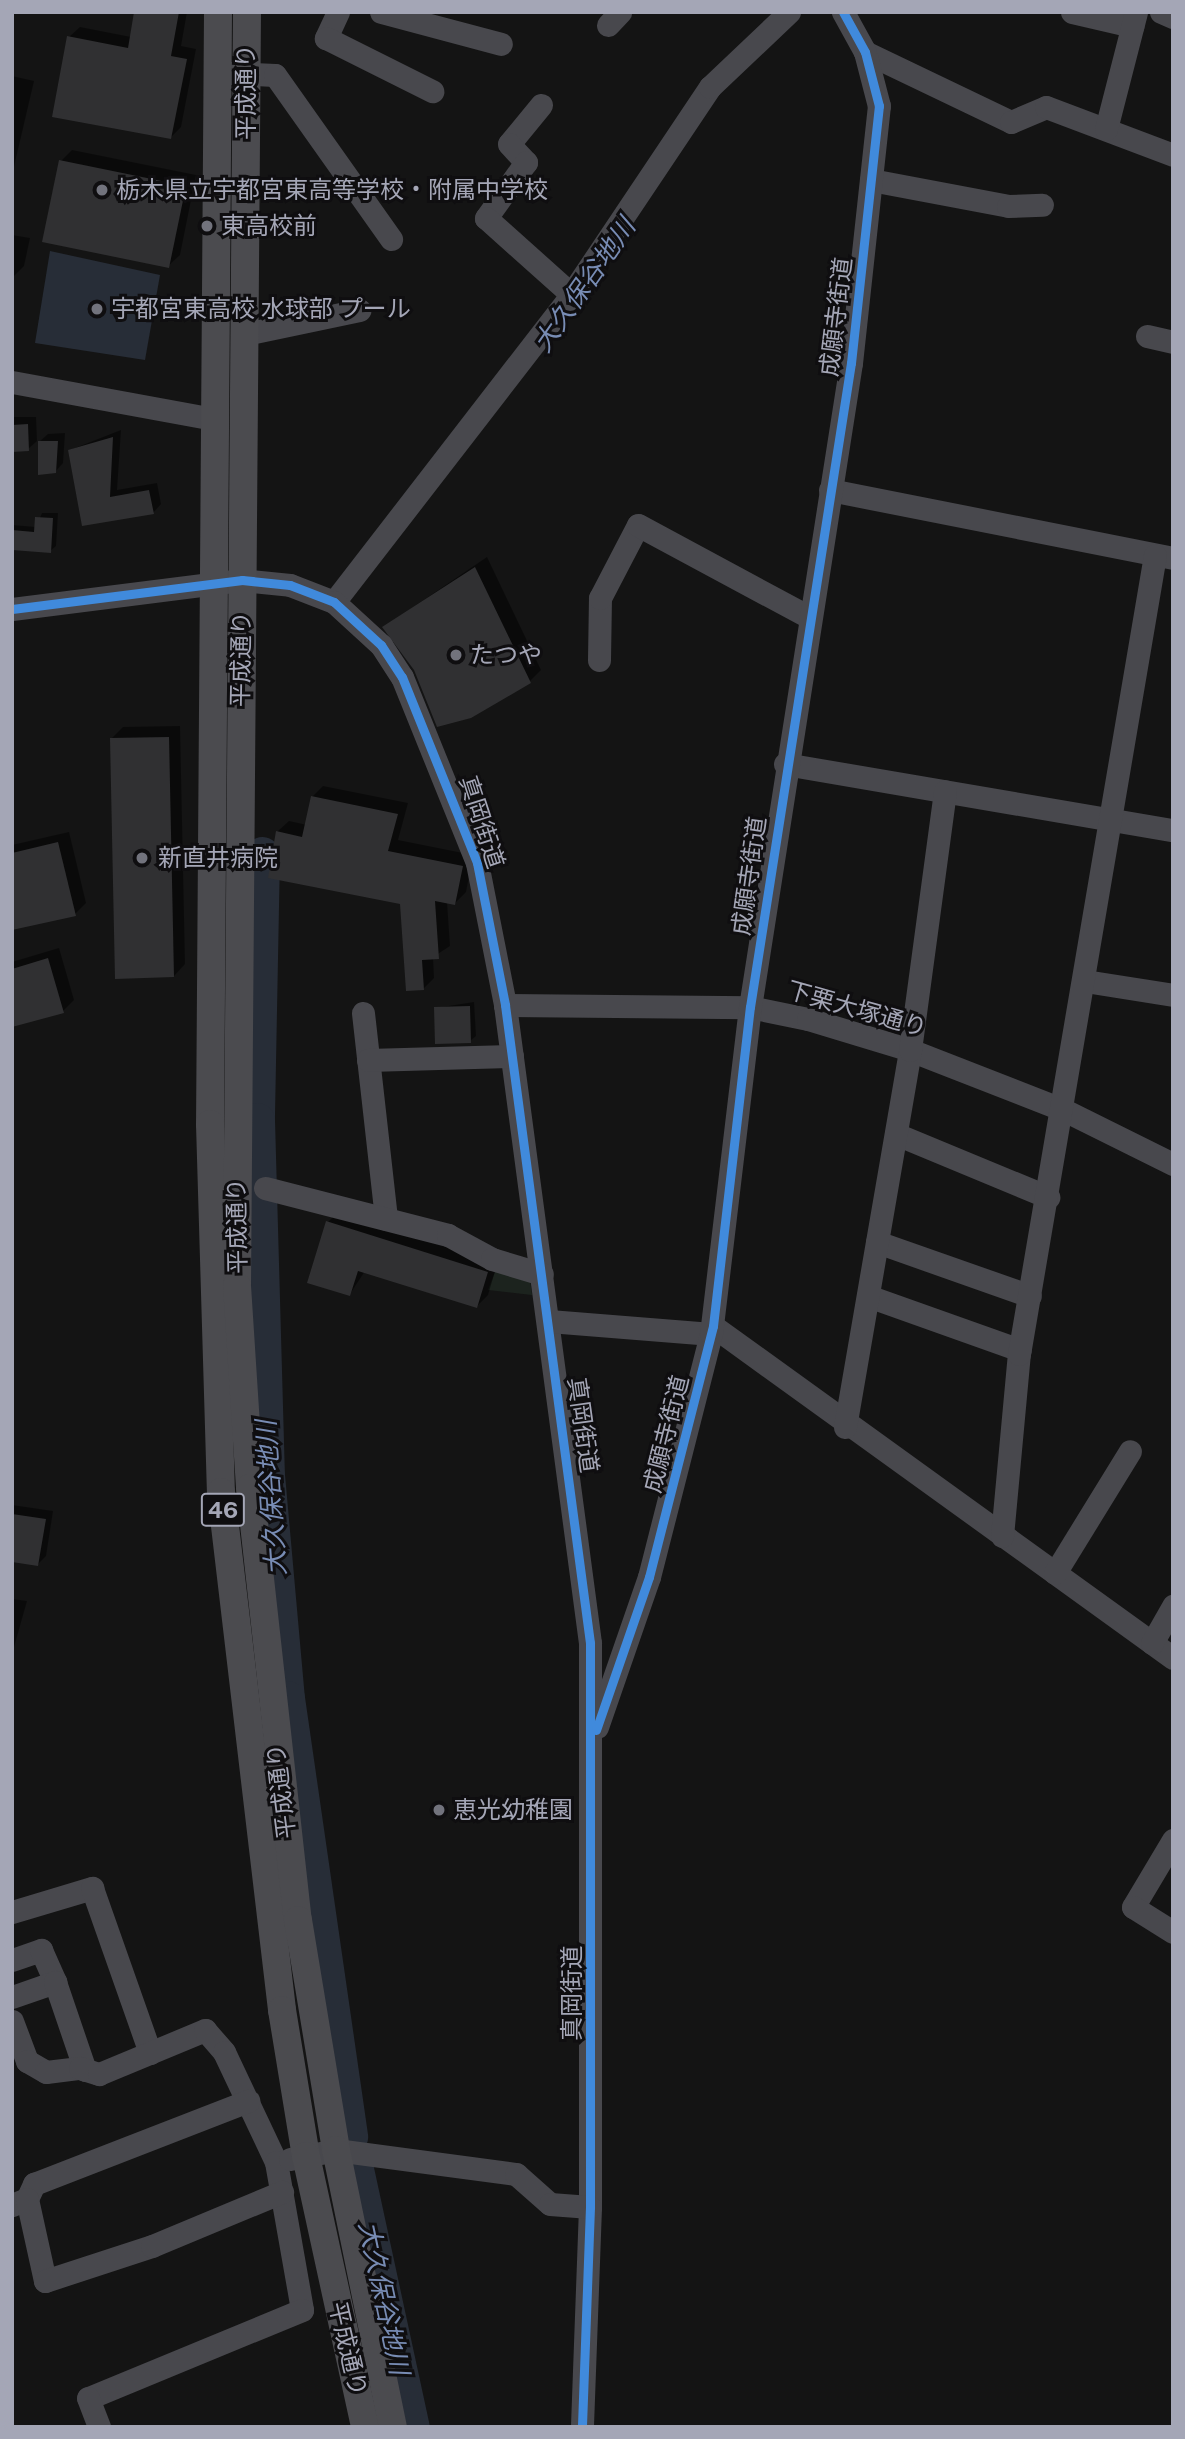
<!DOCTYPE html>
<html>
<head>
<meta charset="utf-8">
<style>
  body { margin:0 }
  #map { position:relative; width:1185px; height:2439px; overflow:hidden; background:#141414; font-family:"Public Sans","Noto Sans JP",sans-serif }
  div>[style] { position:absolute }
  [style*='--x'] { left:calc(var(--x)*1px); top:calc(var(--y)*1px); width:calc(var(--w)*1px); rotate:calc(var(--a)*1deg) }
  .green>* { inset:0; background:#1c231e }
  .water>* { inset:0; background:#272d37 }
  .shadow>* { inset:0; background:#0007 }
  .river>* { height:35px; margin:-17.5px; padding:0 17.5px; transform-origin:17.5px; border-radius:17.5px; background:#272d37 }
  .building>* { inset:0; background:#303032 }
  .minor>* { height:23px; margin:-11.5px; padding:0 11.5px; transform-origin:11.5px; border-radius:11.5px; background:#48484d }
  .major>* { height:28px; margin:-14px; padding:0 14px; transform-origin:14px; border-radius:14px; background:#4b4b4f }
  .cycleway>* { height:9px; margin:-4.5px; padding:0 4.5px; transform-origin:4.5px; border-radius:4.5px; background:#408adc }
  .dots>* { width:19px; height:19px; translate:-50% -50%; box-sizing:border-box; border:4px solid #0f0e10; border-radius:50% }
  span { translate:-50% -50%; white-space:nowrap; text-align:center; line-height:1.15; -webkit-text-stroke:6px #0f0e10; paint-order:stroke }
  .shield-label span { padding:2px 5px; background:#0f0e10; border:2px solid; border-radius:5px; -webkit-text-stroke-width:0 }
  .shield-label { font-size:23px; color:#a4a6b6; font-weight:700 }
  .street-label { font-size:24px; color:#a4a6b6 }
  .poi-label { font-size:24px; color:#a4a6b6 }
  .left { translate:0 -50%; text-align:left }
  .water-label { font-size:26px; color:#788cb4; font-style:italic }
  .frame { position:absolute; inset:0; border:14px solid #a4a6b6; pointer-events:none }
</style>
</head>
<body>
<div id="map">
  <div class="green">
    <i style="clip-path:polygon(498px 1264px,529px 1274px,532px 1295px,488px 1290px)"></i>
  </div>
  <div class="water">
    <i style="clip-path:polygon(50px 251px,160px 275px,145px 360px,35px 343px)"></i>
  </div>
  <div class="shadow">
    <i style="clip-path:polygon(136px 12px,187px 12px,181px 46px,196px 49px,181px 127px,171px 137px,69px 37px,80px 27px,131px 37px)"></i>
    <i style="clip-path:polygon(12px 76px,34px 81px,12px 175px)"></i>
    <i style="clip-path:polygon(72px 150px,196px 175px,180px 255px,168px 266px,61px 161px)"></i>
    <i style="clip-path:polygon(12px 235px,30px 238px,24px 266px,13px 277px)"></i>
    <i style="clip-path:polygon(12px 417px,36px 417px,37px 441px,28px 449px,12px 450px)"></i>
    <i style="clip-path:polygon(121px 430px,117px 490px,157px 483px,161px 504px,153px 513px,83px 524px,70px 450px)"></i>
    <i style="clip-path:polygon(65px 433px,63px 463px,55px 472px,39px 442px,48px 434px)"></i>
    <i style="clip-path:polygon(42px 513px,58px 513px,56px 546px,50px 551px,12px 549px,12px 525px,36px 527px)"></i>
    <i style="clip-path:polygon(487px 557px,541px 670px,530px 681px,415px 669px,384px 627px)"></i>
    <i style="clip-path:polygon(180px 726px,185px 964px,174px 976px,112px 738px,123px 727px)"></i>
    <i style="clip-path:polygon(323px 786px,408px 803px,398px 840px,473px 855px,466px 892px,455px 903px,447px 902px,450px 946px,433px 957px,434px 978px,423px 989px,401px 902px,270px 876px,278px 831px,289px 821px,307px 825px,312px 797px)"></i>
    <i style="clip-path:polygon(69px 832px,86px 903px,75px 914px,12px 928px,12px 845px)"></i>
    <i style="clip-path:polygon(59px 948px,74px 1000px,63px 1011px,12px 1026px,12px 962px)"></i>
    <i style="clip-path:polygon(474px 1002px,476px 1036px,470px 1041px,436px 1008px)"></i>
    <i style="clip-path:polygon(339px 1211px,498px 1261px,488px 1295px,477px 1306px,365px 1271px,350px 1294px,328px 1222px)"></i>
    <i style="clip-path:polygon(12px 1505px,53px 1511px,46px 1556px,38px 1564px,12px 1560px)"></i>
    <i style="clip-path:polygon(12px 1599px,27px 1601px,12px 1654px)"></i>
  </div>
  <div class="river">
    <i style="--x:262;--y:854;--w:266;--a:91.1"></i>
    <i style="--x:257;--y:1120;--w:355;--a:88.4"></i>
    <i style="--x:267;--y:1475;--w:224;--a:84.9"></i>
    <i style="--x:287;--y:1698;--w:443;--a:81.8"></i>
    <i style="--x:356;--y:2169;--w:264;--a:77.8"></i>
  </div>
  <div class="building">
    <i style="clip-path:polygon(134px 12px,179px 12px,171px 56px,187px 59px,171px 139px,52px 117px,67px 36px,128px 48px)"></i>
    <i style="clip-path:polygon(59px 160px,186px 186px,169px 268px,42px 242px)"></i>
    <i style="clip-path:polygon(28px 424px,29px 451px,12px 452px,12px 425px)"></i>
    <i style="clip-path:polygon(113px 437px,110px 497px,149px 490px,154px 514px,82px 526px,68px 450px)"></i>
    <i style="clip-path:polygon(38px 441px,58px 441px,56px 473px,38px 475px)"></i>
    <i style="clip-path:polygon(35px 517px,53px 518px,51px 553px,12px 550px,12px 530px,34px 532px)"></i>
    <i style="clip-path:polygon(475px 567px,531px 683px,471px 718px,437px 727px,414px 670px,382px 627px)"></i>
    <i style="clip-path:polygon(169px 737px,174px 977px,115px 979px,110px 738px)"></i>
    <i style="clip-path:polygon(311px 796px,398px 814px,388px 851px,463px 866px,455px 905px,435px 901px,439px 959px,422px 960px,424px 990px,406px 991px,400px 904px,268px 878px,276px 831px,302px 837px)"></i>
    <i style="clip-path:polygon(58px 842px,76px 916px,12px 930px,12px 853px)"></i>
    <i style="clip-path:polygon(48px 958px,64px 1013px,12px 1027px,12px 969px)"></i>
    <i style="clip-path:polygon(470px 1006px,471px 1043px,435px 1044px,434px 1007px)"></i>
    <i style="clip-path:polygon(326px 1221px,488px 1272px,477px 1308px,358px 1271px,350px 1296px,307px 1283px)"></i>
    <i style="clip-path:polygon(12px 1514px,46px 1519px,38px 1566px,12px 1562px)"></i>
  </div>
  <div class="minor">
    <i style="--x:338;--y:12;--w:29;--a:115"></i>
    <i style="--x:326;--y:38;--w:119;--a:26.6"></i>
    <i style="--x:381;--y:12;--w:124;--a:14.9"></i>
    <i style="--x:1072;--y:12;--w:62;--a:13.1"></i>
    <i style="--x:1161;--y:12;--w:13;--a:23"></i>
    <i style="--x:608;--y:25;--w:18;--a:-47"></i>
    <i style="--x:865;--y:52;--w:162;--a:25.6"></i>
    <i style="--x:1011;--y:122;--w:38;--a:-23"></i>
    <i style="--x:1046;--y:107;--w:136;--a:20.7"></i>
    <i style="--x:231;--y:73;--w:44;--a:2.6"></i>
    <i style="--x:275;--y:75;--w:201;--a:54.7"></i>
    <i style="--x:541;--y:105;--w:50;--a:129.4"></i>
    <i style="--x:509;--y:144;--w:25;--a:47"></i>
    <i style="--x:526;--y:162;--w:69;--a:125.5"></i>
    <i style="--x:486;--y:218;--w:114;--a:41.8"></i>
    <i style="--x:1106;--y:129;--w:121;--a:-75.6"></i>
    <i style="--x:871;--y:180;--w:139;--a:10.7"></i>
    <i style="--x:1008;--y:206;--w:34;--a:-2"></i>
    <i style="--x:245;--y:334;--w:117;--a:-11.8"></i>
    <i style="--x:1147;--y:336;--w:27;--a:13"></i>
    <i style="--x:12;--y:382;--w:205;--a:10.4"></i>
    <i style="--x:830;--y:490;--w:350;--a:11.2"></i>
    <i style="--x:334;--y:602;--w:383;--a:-52.3"></i>
    <i style="--x:568;--y:299;--w:255;--a:-56.2"></i>
    <i style="--x:710;--y:87;--w:109;--a:-43.5"></i>
    <i style="--x:12;--y:609;--w:232;--a:-7.2"></i>
    <i style="--x:242;--y:580;--w:48;--a:5.9"></i>
    <i style="--x:290;--y:585;--w:47;--a:21.1"></i>
    <i style="--x:334;--y:602;--w:64;--a:42.5"></i>
    <i style="--x:381;--y:645;--w:38;--a:57"></i>
    <i style="--x:402;--y:677;--w:201;--a:68"></i>
    <i style="--x:477;--y:863;--w:145;--a:78.8"></i>
    <i style="--x:505;--y:1005;--w:644;--a:82.41"></i>
    <i style="--x:590;--y:1643;--w:564;--a:90"></i>
    <i style="--x:590;--y:2207;--w:220;--a:92.1"></i>
    <i style="--x:599;--y:660;--w:62;--a:-89.1"></i>
    <i style="--x:600;--y:598;--w:82;--a:-62.5"></i>
    <i style="--x:638;--y:525;--w:194;--a:28.3"></i>
    <i style="--x:785;--y:764;--w:394;--a:9.7"></i>
    <i style="--x:1085;--y:981;--w:89;--a:9"></i>
    <i style="--x:505;--y:1005;--w:245;--a:0.5"></i>
    <i style="--x:750;--y:1007;--w:59;--a:11.7"></i>
    <i style="--x:808;--y:1019;--w:107;--a:16.9"></i>
    <i style="--x:910;--y:1050;--w:165;--a:21.3"></i>
    <i style="--x:1064;--y:1110;--w:122;--a:26.4"></i>
    <i style="--x:363;--y:1013;--w:207;--a:83.6"></i>
    <i style="--x:368;--y:1060;--w:144;--a:-1.6"></i>
    <i style="--x:896;--y:1134;--w:165;--a:22.5"></i>
    <i style="--x:265;--y:1188;--w:189;--a:14.4"></i>
    <i style="--x:448;--y:1235;--w:50;--a:28.6"></i>
    <i style="--x:492;--y:1259;--w:52;--a:16.7"></i>
    <i style="--x:877;--y:1242;--w:162;--a:19.4"></i>
    <i style="--x:868;--y:1296;--w:161;--a:19.6"></i>
    <i style="--x:549;--y:1321;--w:163;--a:4.6"></i>
    <i style="--x:713;--y:1326;--w:567;--a:35.82"></i>
    <i style="--x:845;--y:1427;--w:383;--a:-80.2"></i>
    <i style="--x:910;--y:1050;--w:261;--a:-82.3"></i>
    <i style="--x:1002;--y:1536;--w:183;--a:-84.7"></i>
    <i style="--x:1019;--y:1354;--w:810;--a:-80.34"></i>
    <i style="--x:1055;--y:1573;--w:143;--a:-58.4"></i>
    <i style="--x:1152;--y:1643;--w:43;--a:-60.4"></i>
    <i style="--x:597;--y:1727;--w:159;--a:-70.9"></i>
    <i style="--x:649;--y:1577;--w:251;--a:-75.7"></i>
    <i style="--x:711;--y:1334;--w:329;--a:-83.2"></i>
    <i style="--x:750;--y:1007;--w:652;--a:-81.09"></i>
    <i style="--x:851;--y:363;--w:259;--a:-83.8"></i>
    <i style="--x:879;--y:106;--w:56;--a:-104.5"></i>
    <i style="--x:865;--y:52;--w:46;--a:-118.8"></i>
    <i style="--x:1173;--y:1840;--w:78;--a:120.8"></i>
    <i style="--x:1133;--y:1907;--w:47;--a:32"></i>
    <i style="--x:12;--y:1912;--w:84;--a:-16.7"></i>
    <i style="--x:92;--y:1888;--w:175;--a:70.6"></i>
    <i style="--x:12;--y:1960;--w:31;--a:-19"></i>
    <i style="--x:41;--y:1950;--w:35;--a:66"></i>
    <i style="--x:12;--y:1997;--w:46;--a:-19.2"></i>
    <i style="--x:55;--y:1982;--w:93;--a:71.2"></i>
    <i style="--x:12;--y:2021;--w:43;--a:69.4"></i>
    <i style="--x:27;--y:2061;--w:22;--a:30"></i>
    <i style="--x:46;--y:2072;--w:34;--a:-7"></i>
    <i style="--x:80;--y:2068;--w:20;--a:18"></i>
    <i style="--x:99;--y:2074;--w:115;--a:-22.5"></i>
    <i style="--x:205;--y:2030;--w:29;--a:49"></i>
    <i style="--x:224;--y:2052;--w:122;--a:64.7"></i>
    <i style="--x:276;--y:2162;--w:150;--a:80"></i>
    <i style="--x:302;--y:2310;--w:231;--a:157.6"></i>
    <i style="--x:88;--y:2398;--w:31;--a:69"></i>
    <i style="--x:290;--y:2159;--w:47;--a:-11.1"></i>
    <i style="--x:336;--y:2150;--w:182;--a:7.6"></i>
    <i style="--x:516;--y:2174;--w:45;--a:41.4"></i>
    <i style="--x:550;--y:2204;--w:40;--a:4.3"></i>
    <i style="--x:27;--y:2199;--w:17;--a:-65"></i>
    <i style="--x:34;--y:2184;--w:230;--a:-21.2"></i>
    <i style="--x:12;--y:2205;--w:16;--a:-22"></i>
    <i style="--x:27;--y:2199;--w:84;--a:77.6"></i>
    <i style="--x:45;--y:2281;--w:113;--a:-18.1"></i>
    <i style="--x:152;--y:2246;--w:141;--a:-22.6"></i>
  </div>
  <div class="major">
    <i style="--x:218;--y:12;--w:1112;--a:90.41"></i>
    <i style="--x:210;--y:1124;--w:368;--a:88.3"></i>
    <i style="--x:221;--y:1492;--w:522;--a:83.28"></i>
    <i style="--x:282;--y:2010;--w:148;--a:80.7"></i>
    <i style="--x:306;--y:2156;--w:277;--a:77.7"></i>
    <i style="--x:247;--y:12;--w:1274;--a:90.45"></i>
    <i style="--x:237;--y:1286;--w:202;--a:86.3"></i>
    <i style="--x:250;--y:1488;--w:435;--a:83.7"></i>
    <i style="--x:298;--y:1920;--w:233;--a:80.6"></i>
    <i style="--x:336;--y:2150;--w:283;--a:78.4"></i>
  </div>
  <div class="cycleway">
    <i style="--x:12;--y:609;--w:232;--a:-7.2"></i>
    <i style="--x:242;--y:580;--w:48;--a:5.9"></i>
    <i style="--x:290;--y:585;--w:47;--a:21.1"></i>
    <i style="--x:334;--y:602;--w:64;--a:42.5"></i>
    <i style="--x:381;--y:645;--w:38;--a:57"></i>
    <i style="--x:402;--y:677;--w:201;--a:68"></i>
    <i style="--x:477;--y:863;--w:145;--a:78.8"></i>
    <i style="--x:505;--y:1005;--w:644;--a:82.41"></i>
    <i style="--x:590;--y:1643;--w:564;--a:90"></i>
    <i style="--x:590;--y:2207;--w:220;--a:92.1"></i>
    <i style="--x:596;--y:1730;--w:162;--a:-70.9"></i>
    <i style="--x:649;--y:1577;--w:259;--a:-75.7"></i>
    <i style="--x:713;--y:1326;--w:321;--a:-83.4"></i>
    <i style="--x:750;--y:1007;--w:652;--a:-81.09"></i>
    <i style="--x:851;--y:363;--w:259;--a:-83.8"></i>
    <i style="--x:879;--y:106;--w:56;--a:-104.5"></i>
    <i style="--x:865;--y:52;--w:46;--a:-118.8"></i>
  </div>
  <div class="dots">
    <i style="left:102px;top:190px;background:#72737d"></i>
    <i style="left:207px;top:226px;background:#72737d"></i>
    <i style="left:97px;top:309px;background:#72737d"></i>
    <i style="left:456px;top:655px;background:#72737d"></i>
    <i style="left:142px;top:858px;background:#72737d"></i>
    <i style="left:439px;top:1810px;background:#72737d"></i>
  </div>
  <div class="shield-label">
    <span style="left:223px;top:1510px">46</span>
  </div>
  <div class="street-label">
    <span style="left:246px;top:92px;rotate:-90deg">平成通り</span>
    <span style="left:836px;top:317px;rotate:-83deg">成願寺街道</span>
    <span style="left:241px;top:659px;rotate:-89deg">平成通り</span>
    <span style="left:482px;top:822px;rotate:72deg">真岡街道</span>
    <span style="left:749px;top:876px;rotate:-82deg">成願寺街道</span>
    <span style="left:857px;top:1009px;rotate:16deg">下栗大塚通り</span>
    <span style="left:237px;top:1226px;rotate:-91deg">平成通り</span>
    <span style="left:583px;top:1425px;rotate:82deg">真岡街道</span>
    <span style="left:666px;top:1434px;rotate:-76deg">成願寺街道</span>
    <span style="left:281px;top:1791px;rotate:-97deg">平成通り</span>
    <span style="left:572px;top:1993px;rotate:-90deg">真岡街道</span>
    <span style="left:348px;top:2349px;rotate:77deg">平成通り</span>
  </div>
  <div class="poi-label">
    <span class="left" style="left:116px;top:190px">栃木県立宇都宮東高等学校・附属中学校</span>
    <span class="left" style="left:221px;top:226px">東高校前</span>
    <span class="left" style="left:111px;top:309px">宇都宮東高校 水球部 プール</span>
    <span class="left" style="left:470px;top:655px">たつや</span>
    <span class="left" style="left:158px;top:858px">新直井病院</span>
    <span class="left" style="left:453px;top:1810px">恵光幼稚園</span>
  </div>
  <div class="water-label">
    <span style="left:584px;top:285px;rotate:-55deg">大久保谷地川</span>
    <span style="left:271px;top:1498px;rotate:-94deg">大久保谷地川</span>
    <span style="left:384px;top:2298px;rotate:78deg">大久保谷地川</span>
  </div>
  <div class="frame"></div>
</div>
</body>
</html>
